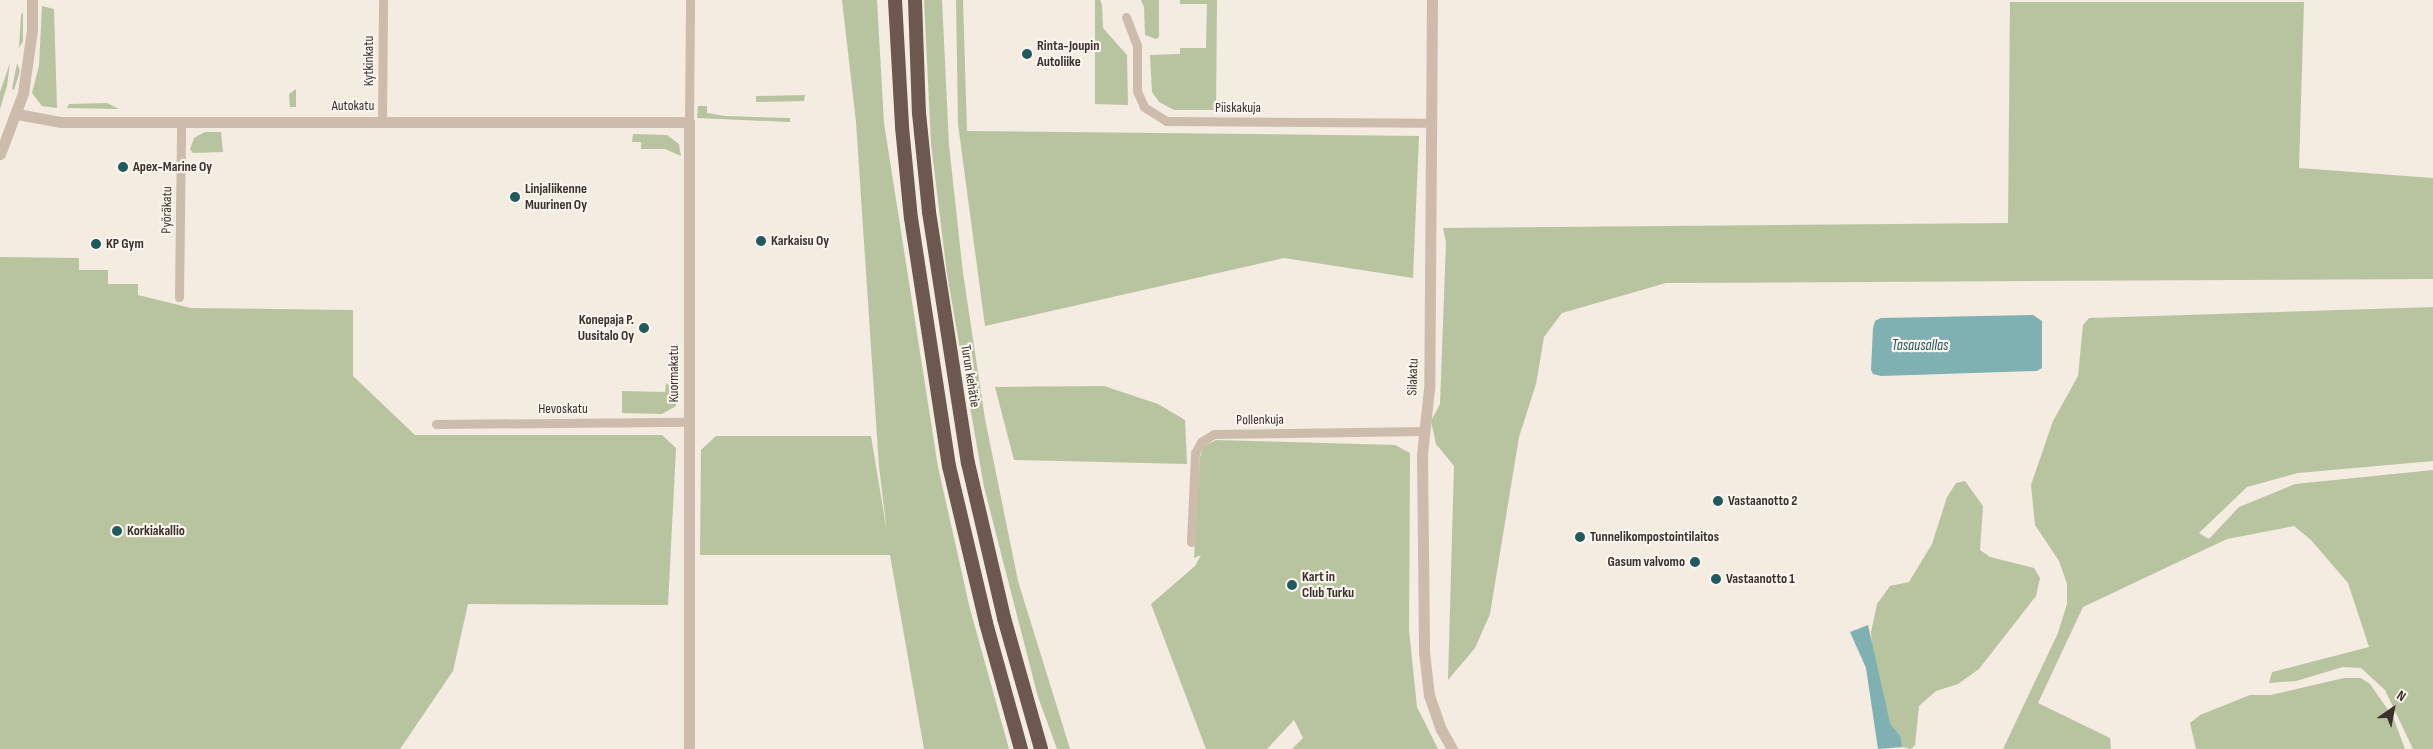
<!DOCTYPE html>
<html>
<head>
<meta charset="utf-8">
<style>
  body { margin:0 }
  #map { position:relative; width:2433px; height:749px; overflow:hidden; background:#f4ebe1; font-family:"Sofia Sans Condensed",sans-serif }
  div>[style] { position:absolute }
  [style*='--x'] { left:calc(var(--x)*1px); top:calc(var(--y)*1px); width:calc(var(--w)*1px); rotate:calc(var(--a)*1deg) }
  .green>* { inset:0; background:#b8c4a0 }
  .water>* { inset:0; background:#7fb0b2 }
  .minor>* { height:9px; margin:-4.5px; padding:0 4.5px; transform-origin:4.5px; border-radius:4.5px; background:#cdbbac }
  .tertiary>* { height:11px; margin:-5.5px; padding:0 5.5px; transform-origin:5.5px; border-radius:5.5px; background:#cdbbac }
  .trunk>* { height:14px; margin:-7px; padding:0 7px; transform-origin:7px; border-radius:7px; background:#6c584f }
  .dots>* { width:14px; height:14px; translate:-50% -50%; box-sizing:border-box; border:2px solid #fbf5ee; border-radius:50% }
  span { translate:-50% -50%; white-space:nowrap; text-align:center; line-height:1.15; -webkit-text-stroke:4.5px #fbf5ee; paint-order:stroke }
  .poi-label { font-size:14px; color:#3b302b; font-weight:700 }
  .left { translate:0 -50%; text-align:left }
  .right { translate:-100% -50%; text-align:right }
  .street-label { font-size:14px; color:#3b302b }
  .water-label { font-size:15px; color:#1f5a5e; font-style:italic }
  .north { position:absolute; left:2368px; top:684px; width:50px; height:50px; -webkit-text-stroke:4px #fbf5ee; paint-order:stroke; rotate:33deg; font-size:14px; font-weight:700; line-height:20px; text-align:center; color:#3b302b }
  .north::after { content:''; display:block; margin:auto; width:18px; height:22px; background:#3b302b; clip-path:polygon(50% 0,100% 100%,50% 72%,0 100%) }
</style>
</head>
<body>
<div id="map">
  <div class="green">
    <i style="clip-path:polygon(842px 0,877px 0,884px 123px,938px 467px,970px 609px,1009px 749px,924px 749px,890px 555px,700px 555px,701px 450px,716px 436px,871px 436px,887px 532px,879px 467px,856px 122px)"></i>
    <i style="clip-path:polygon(924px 0,942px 0,949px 145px,963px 273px,985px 419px,1018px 581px,1070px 749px,1057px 749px,1038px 697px,984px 487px,947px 274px,931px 144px)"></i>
    <i style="clip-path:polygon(956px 0,963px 0,967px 131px,1419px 136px,1413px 278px,1284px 258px,985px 326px,958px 124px)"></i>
    <i style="clip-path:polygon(1095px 0,1100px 0,1102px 5px,1103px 28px,1127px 55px,1128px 105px,1095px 104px)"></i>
    <i style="clip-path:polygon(1141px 0,1159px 0,1159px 37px,1156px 39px,1145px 35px,1144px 7px)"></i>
    <i style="clip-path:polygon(1180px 0,1217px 0,1216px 110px,1174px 110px,1159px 102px,1152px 92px,1150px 55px,1180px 54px,1180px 48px,1206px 48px,1207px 4px,1180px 4px)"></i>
    <i style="clip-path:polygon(2010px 2px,2304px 2px,2299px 168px,2433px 178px,2433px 279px,1666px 283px,1562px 313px,1544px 337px,1536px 384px,1519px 437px,1490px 614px,1475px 648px,1448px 680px,1454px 466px,1436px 444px,1431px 421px,1440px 404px,1446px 242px,1443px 228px,2008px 223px)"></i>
    <i style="clip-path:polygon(42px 6px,54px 9px,57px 108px,42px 106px,32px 93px,39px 66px)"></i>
    <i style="clip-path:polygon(23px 12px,23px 41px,19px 48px,21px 15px)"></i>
    <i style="clip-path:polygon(10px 63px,7px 86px,0 109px,0 92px)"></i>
    <i style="clip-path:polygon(17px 63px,20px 71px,14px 90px,12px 89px)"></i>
    <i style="clip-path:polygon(296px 89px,296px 107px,290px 107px,289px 94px)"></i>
    <i style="clip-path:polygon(805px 95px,804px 101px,756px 102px,756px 96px)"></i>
    <i style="clip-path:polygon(107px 103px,119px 109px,67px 108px,69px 104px)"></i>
    <i style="clip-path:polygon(698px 106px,707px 106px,707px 113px,725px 116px,790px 118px,790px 122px,697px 118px)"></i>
    <i style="clip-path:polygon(205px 132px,221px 132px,223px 152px,193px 153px,190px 149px,194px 138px)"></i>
    <i style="clip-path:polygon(633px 134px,667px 135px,679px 144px,681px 156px,665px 149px,641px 149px,641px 142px,632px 142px)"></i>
    <i style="clip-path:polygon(0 257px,79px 258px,79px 270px,108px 270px,108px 284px,138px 284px,138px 295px,191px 308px,353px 310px,353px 376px,415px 435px,662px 435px,676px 448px,668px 605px,468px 604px,453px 671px,400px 749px,0 749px)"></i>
    <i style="clip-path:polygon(2433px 307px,2433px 461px,2298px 473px,2247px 487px,2199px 533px,2209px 539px,2239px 507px,2295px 484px,2433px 470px,2433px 749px,2413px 749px,2385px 690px,2361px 668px,2343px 667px,2296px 681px,2269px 683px,2272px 672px,2369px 647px,2348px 583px,2311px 540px,2294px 526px,2227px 539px,2083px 607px,2038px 703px,2110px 738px,2111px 749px,2003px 749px,2058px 633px,2067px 604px,2067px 584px,2059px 561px,2035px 525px,2031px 485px,2053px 421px,2078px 376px,2083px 325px,2089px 318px)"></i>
    <i style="clip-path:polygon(670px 364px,679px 365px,676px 406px,662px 414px,622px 413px,622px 391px,665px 392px,666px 383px,671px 387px)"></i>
    <i style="clip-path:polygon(1104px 386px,1158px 404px,1185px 420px,1187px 464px,1014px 460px,995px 387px)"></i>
    <i style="clip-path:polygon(1216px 440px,1395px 445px,1410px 453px,1409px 630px,1417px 707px,1438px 749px,1292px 749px,1303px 738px,1294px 720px,1267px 749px,1206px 749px,1151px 604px,1195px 566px,1201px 555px,1194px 558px,1200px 457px,1204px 446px)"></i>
    <i style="clip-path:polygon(1965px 481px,1983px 506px,1980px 550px,1990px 557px,2034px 568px,2040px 578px,2036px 596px,1979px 669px,1958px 684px,1936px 691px,1919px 706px,1915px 745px,1911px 749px,1902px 747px,1901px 737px,1890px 723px,1872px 653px,1871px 632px,1877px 604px,1890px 586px,1909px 582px,1932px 544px,1947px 497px,1956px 483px)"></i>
    <i style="clip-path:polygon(2344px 678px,2361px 678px,2370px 684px,2393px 717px,2405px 749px,2196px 749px,2190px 723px,2200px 715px,2250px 695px,2271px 695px)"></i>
  </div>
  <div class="water">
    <i style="clip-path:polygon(2033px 315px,2042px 321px,2042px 368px,2037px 371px,1881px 376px,1873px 374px,1871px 370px,1873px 328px,1875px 321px,1881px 318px)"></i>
    <i style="clip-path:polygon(1868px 625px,1890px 723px,1901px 737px,1902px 747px,1878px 749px,1866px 668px,1850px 632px)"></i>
  </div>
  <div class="minor">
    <i style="--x:1126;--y:17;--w:31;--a:69"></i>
    <i style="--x:1137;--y:46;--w:45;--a:90"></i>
    <i style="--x:1137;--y:91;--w:17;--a:66"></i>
    <i style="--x:1144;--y:107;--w:26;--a:32"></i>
    <i style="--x:1166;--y:121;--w:264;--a:0.4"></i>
    <i style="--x:382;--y:121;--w:121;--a:-89.5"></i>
    <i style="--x:689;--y:122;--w:122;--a:-89.5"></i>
    <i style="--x:179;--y:297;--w:174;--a:-89.3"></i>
    <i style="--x:436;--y:424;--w:253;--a:-0.5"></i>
    <i style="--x:1191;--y:542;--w:89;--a:-87.4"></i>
    <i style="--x:1195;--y:453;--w:13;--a:-61"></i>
    <i style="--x:1201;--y:442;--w:15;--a:-32"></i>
    <i style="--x:1214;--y:434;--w:209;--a:-0.8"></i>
  </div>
  <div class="tertiary">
    <i style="--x:1432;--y:0;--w:389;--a:90.4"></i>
    <i style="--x:1429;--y:389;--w:65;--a:96.1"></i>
    <i style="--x:1422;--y:454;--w:198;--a:89.4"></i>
    <i style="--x:1424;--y:652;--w:43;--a:83.4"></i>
    <i style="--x:1429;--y:695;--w:36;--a:71"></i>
    <i style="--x:1441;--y:729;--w:23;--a:61"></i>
    <i style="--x:17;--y:114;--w:45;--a:10.3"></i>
    <i style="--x:61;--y:122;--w:628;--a:0"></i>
    <i style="--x:689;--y:122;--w:627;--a:90"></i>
    <i style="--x:0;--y:154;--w:65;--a:-69.3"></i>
    <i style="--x:23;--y:93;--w:64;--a:-81.9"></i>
    <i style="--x:32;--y:30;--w:30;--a:-90"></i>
  </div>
  <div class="trunk">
    <i style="--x:895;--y:0;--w:127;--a:86.8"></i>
    <i style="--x:902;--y:127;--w:91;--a:84.4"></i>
    <i style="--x:911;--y:218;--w:251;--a:81.3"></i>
    <i style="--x:949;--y:466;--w:161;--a:76.7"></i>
    <i style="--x:986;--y:623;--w:131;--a:74.5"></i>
    <i style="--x:915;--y:0;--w:113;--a:88"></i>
    <i style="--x:919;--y:113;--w:100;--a:84.2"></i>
    <i style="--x:929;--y:212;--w:254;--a:81.2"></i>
    <i style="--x:968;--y:463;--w:159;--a:76.9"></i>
    <i style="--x:1004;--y:618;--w:136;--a:74.2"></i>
  </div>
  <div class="dots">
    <i style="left:1027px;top:54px;background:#1f5a5e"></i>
    <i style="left:123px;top:167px;background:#1f5a5e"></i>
    <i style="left:515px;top:197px;background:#1f5a5e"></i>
    <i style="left:761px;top:241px;background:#1f5a5e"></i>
    <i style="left:96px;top:244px;background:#1f5a5e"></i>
    <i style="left:644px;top:328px;background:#1f5a5e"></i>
    <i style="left:1718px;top:501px;background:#1f5a5e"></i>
    <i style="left:117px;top:531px;background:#1f5a5e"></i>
    <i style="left:1580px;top:537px;background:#1f5a5e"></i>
    <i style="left:1695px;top:562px;background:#1f5a5e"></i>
    <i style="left:1716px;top:579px;background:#1f5a5e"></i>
    <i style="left:1292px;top:585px;background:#1f5a5e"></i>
  </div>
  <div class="poi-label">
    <span class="left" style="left:1037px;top:54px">Rinta-Joupin<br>Autoliike</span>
    <span class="left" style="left:133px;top:167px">Apex-Marine Oy</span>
    <span class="left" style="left:525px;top:197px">Linjaliikenne<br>Muurinen Oy</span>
    <span class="left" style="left:771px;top:241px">Karkaisu Oy</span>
    <span class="left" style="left:106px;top:244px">KP Gym</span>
    <span class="right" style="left:634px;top:328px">Konepaja P.<br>Uusitalo Oy</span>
    <span class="left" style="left:1728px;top:501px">Vastaanotto 2</span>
    <span class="left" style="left:127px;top:531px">Korkiakallio</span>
    <span class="left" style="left:1590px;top:537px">Tunnelikompostointilaitos</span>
    <span class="right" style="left:1685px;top:562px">Gasum valvomo</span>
    <span class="left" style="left:1302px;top:585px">Kart in<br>Club Turku</span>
    <span class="left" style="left:1726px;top:579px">Vastaanotto 1</span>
  </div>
  <div class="street-label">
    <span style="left:369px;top:61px;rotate:-90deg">Kytkinkatu</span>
    <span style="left:353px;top:106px">Autokatu</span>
    <span style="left:1238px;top:108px">Piiskakuja</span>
    <span style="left:167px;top:210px;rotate:-89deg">Pyöräkatu</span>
    <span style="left:674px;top:374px;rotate:-90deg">Kuormakatu</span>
    <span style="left:970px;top:376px;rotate:81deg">Turun kehätie</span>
    <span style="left:1413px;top:377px;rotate:-88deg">Silakatu</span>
    <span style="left:563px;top:409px">Hevoskatu</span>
    <span style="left:1260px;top:420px;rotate:-1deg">Pollenkuja</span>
  </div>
  <div class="water-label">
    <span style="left:1920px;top:346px">Tasausallas</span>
  </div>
  <div class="north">N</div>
</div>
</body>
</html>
